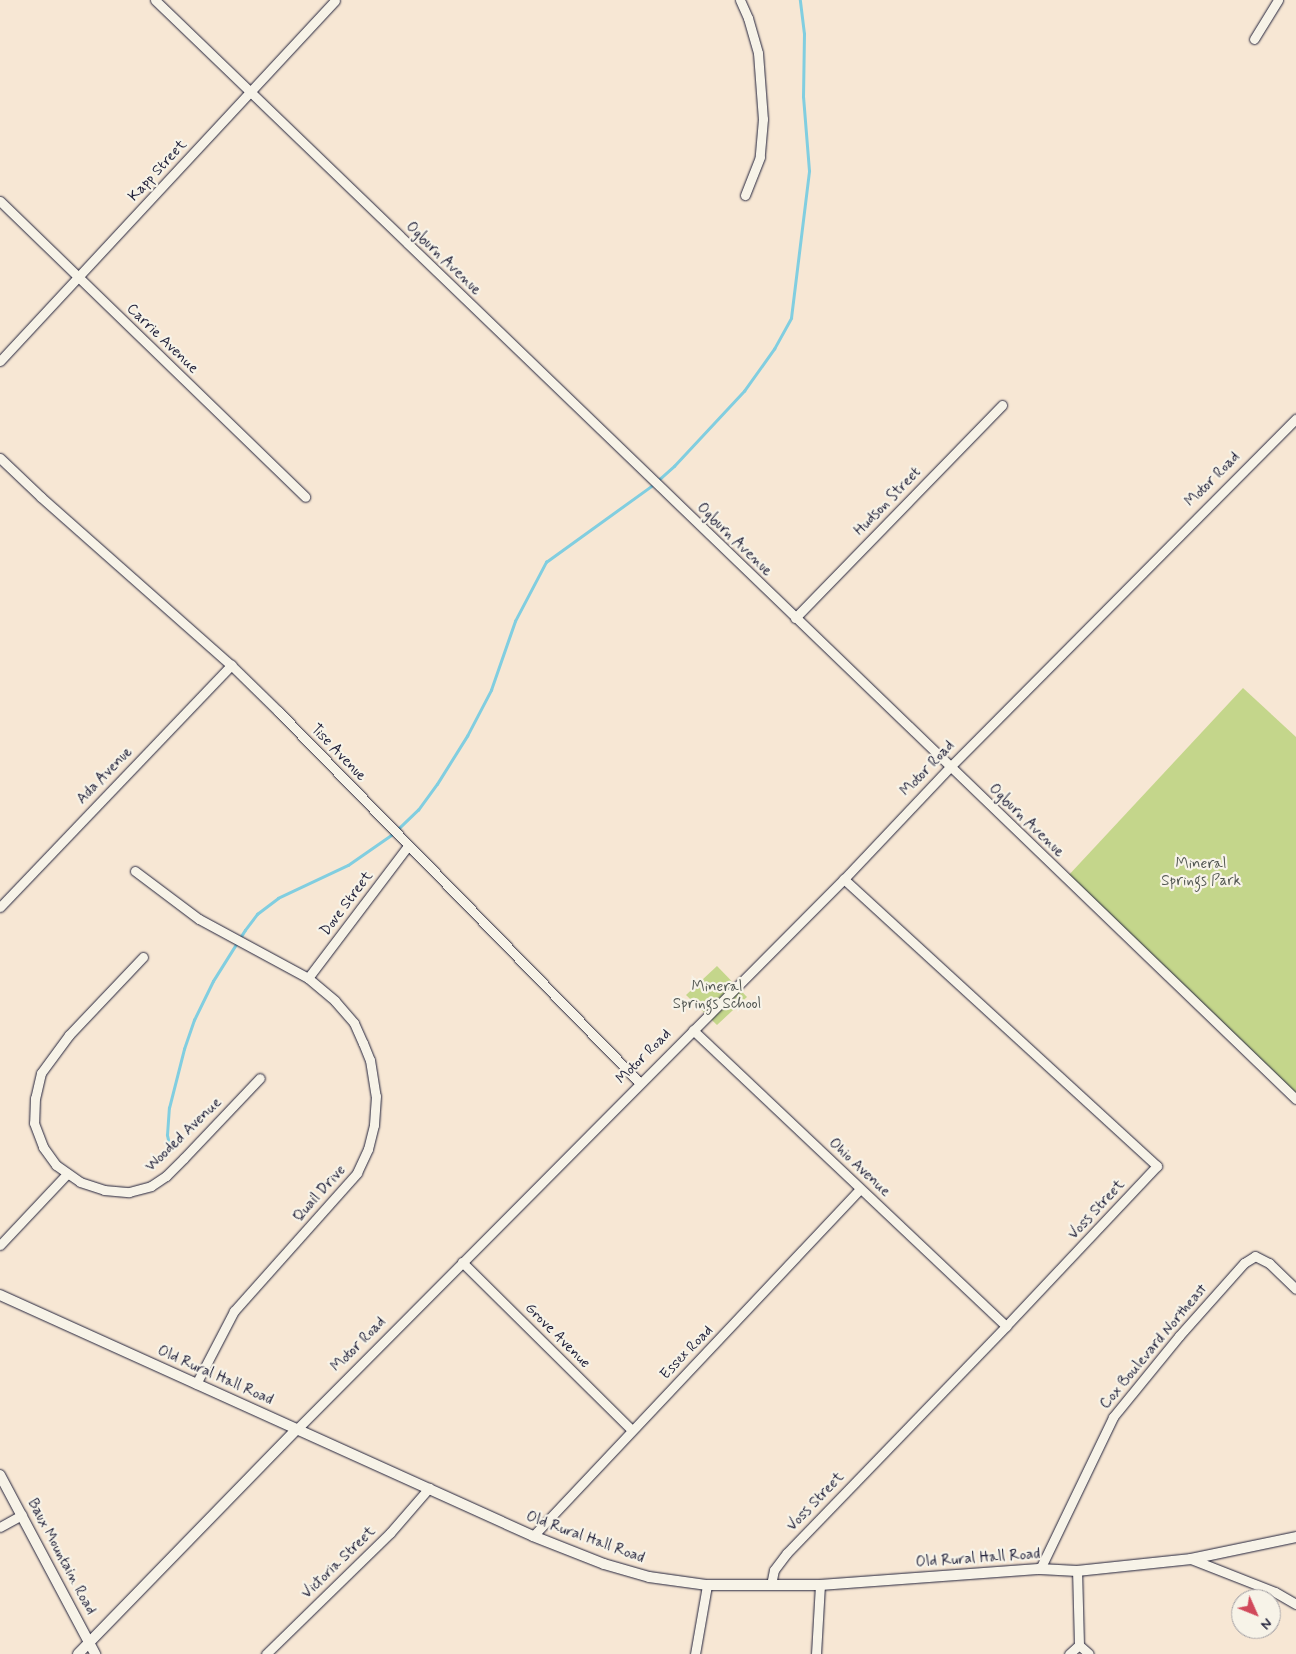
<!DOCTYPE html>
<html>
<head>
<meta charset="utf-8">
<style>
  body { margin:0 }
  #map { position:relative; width:1296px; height:1654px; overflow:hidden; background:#f7e7d4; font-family:Mynerve,sans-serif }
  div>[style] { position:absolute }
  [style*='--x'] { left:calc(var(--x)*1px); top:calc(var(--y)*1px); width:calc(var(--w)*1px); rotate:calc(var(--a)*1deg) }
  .green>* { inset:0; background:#c4d68b }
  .stream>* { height:2.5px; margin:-1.25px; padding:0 1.25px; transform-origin:1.25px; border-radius:1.25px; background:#81cee0 }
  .roads { filter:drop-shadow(0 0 1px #22223b) drop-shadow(0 0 1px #22223b) }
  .minor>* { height:9px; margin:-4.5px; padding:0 4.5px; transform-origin:4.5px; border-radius:4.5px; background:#f7f3e8 }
  .major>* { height:10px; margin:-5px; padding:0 5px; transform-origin:5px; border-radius:5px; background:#f7f3e8 }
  span { translate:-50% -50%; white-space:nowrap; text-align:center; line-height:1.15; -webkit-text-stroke:4.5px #f7f3e8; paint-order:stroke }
  .street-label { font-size:15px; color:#22223b }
  .park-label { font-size:15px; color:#535853 }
  .north { position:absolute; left:1231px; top:1589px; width:50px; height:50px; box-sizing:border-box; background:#f7f3e8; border:1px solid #a29fa3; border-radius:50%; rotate:134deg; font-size:14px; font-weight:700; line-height:20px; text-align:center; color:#22223b }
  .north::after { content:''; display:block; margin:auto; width:18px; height:22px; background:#d1495b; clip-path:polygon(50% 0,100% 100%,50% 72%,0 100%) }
</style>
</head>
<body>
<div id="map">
  <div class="green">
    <i style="clip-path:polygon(1243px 688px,1296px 737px,1296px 1095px,1067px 877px)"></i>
    <i style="clip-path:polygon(717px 966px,747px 997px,717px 1025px,686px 995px)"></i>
  </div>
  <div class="stream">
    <i style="--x:398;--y:829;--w:28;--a:-44"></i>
    <i style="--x:418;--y:810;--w:32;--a:-54"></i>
    <i style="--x:437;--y:784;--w:57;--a:-58"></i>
    <i style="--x:467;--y:736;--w:52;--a:-62.4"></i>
    <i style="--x:491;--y:690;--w:73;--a:-70.8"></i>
    <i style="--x:515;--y:621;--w:67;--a:-62.3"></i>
    <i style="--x:546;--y:562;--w:133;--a:-35.8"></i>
    <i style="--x:654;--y:484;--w:27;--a:-42"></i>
    <i style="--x:674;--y:466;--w:103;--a:-47"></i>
    <i style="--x:744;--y:391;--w:52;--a:-54.5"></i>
    <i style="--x:774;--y:349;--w:35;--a:-61"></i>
    <i style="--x:791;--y:318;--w:148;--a:-83"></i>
    <i style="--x:809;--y:171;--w:74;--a:-94.6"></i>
    <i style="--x:803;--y:97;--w:63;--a:-89.1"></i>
    <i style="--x:804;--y:34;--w:34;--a:-97"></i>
    <i style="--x:169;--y:1144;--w:9;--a:-103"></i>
    <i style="--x:167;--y:1135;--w:27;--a:-86"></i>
    <i style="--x:169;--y:1108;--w:61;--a:-75.7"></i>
    <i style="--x:184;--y:1049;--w:31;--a:-71"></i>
    <i style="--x:194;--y:1020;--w:43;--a:-64"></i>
    <i style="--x:213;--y:981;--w:60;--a:-57.9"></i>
    <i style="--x:245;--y:930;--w:20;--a:-53"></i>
    <i style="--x:257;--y:914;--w:26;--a:-37"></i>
    <i style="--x:278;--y:898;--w:77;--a:-25.2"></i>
    <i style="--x:348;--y:865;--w:56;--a:-34.8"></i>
  </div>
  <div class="roads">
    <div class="minor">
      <i style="--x:155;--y:0;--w:1584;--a:43.93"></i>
      <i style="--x:740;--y:0;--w:20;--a:66"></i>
      <i style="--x:748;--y:18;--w:36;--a:74"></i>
      <i style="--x:758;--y:53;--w:66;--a:85.7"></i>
      <i style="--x:763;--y:119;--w:38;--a:95"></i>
      <i style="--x:760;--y:157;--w:41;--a:111.5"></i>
      <i style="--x:1254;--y:39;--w:46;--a:-58.4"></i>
      <i style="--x:0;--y:201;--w:425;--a:44.1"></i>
      <i style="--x:0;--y:361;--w:492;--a:-47.1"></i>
      <i style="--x:0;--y:458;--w:57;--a:43.6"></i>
      <i style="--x:41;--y:497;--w:254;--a:41.5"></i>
      <i style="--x:231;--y:665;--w:66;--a:44.4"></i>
      <i style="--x:278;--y:711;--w:519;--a:45.78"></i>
      <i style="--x:795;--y:618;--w:297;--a:-45.8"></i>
      <i style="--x:135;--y:871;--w:80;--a:36.9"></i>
      <i style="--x:199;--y:919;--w:124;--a:28.4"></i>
      <i style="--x:308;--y:978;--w:35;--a:40"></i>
      <i style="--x:335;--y:1001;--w:29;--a:49"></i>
      <i style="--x:354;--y:1023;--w:22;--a:66"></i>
      <i style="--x:363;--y:1043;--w:18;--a:68"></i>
      <i style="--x:370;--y:1060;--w:36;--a:81"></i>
      <i style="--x:376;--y:1096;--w:29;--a:94"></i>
      <i style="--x:374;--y:1125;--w:25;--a:104"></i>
      <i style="--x:368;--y:1149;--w:26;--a:115"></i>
      <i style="--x:357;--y:1173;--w:185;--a:131.7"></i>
      <i style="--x:234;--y:1311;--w:82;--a:117.5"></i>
      <i style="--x:0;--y:907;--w:335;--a:-46.3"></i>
      <i style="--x:143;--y:957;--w:108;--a:133.5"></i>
      <i style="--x:69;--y:1035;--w:47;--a:126.4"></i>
      <i style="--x:41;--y:1073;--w:26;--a:103"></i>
      <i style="--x:35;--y:1098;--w:25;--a:92"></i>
      <i style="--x:34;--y:1123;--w:26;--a:69"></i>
      <i style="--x:43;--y:1147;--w:22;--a:54"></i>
      <i style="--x:56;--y:1165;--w:29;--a:35"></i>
      <i style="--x:80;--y:1182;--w:25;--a:18"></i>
      <i style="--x:104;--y:1190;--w:25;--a:5"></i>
      <i style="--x:129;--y:1192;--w:23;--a:-15"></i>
      <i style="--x:151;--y:1186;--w:18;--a:-34"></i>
      <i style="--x:166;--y:1176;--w:25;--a:-45"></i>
      <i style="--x:184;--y:1158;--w:110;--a:-46.5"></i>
      <i style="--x:308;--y:978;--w:166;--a:-52.9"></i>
      <i style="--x:693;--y:1030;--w:431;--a:43.4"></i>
      <i style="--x:0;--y:1245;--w:98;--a:-46.7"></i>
      <i style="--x:462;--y:1262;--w:239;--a:44.7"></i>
      <i style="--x:297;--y:1429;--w:776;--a:-45.16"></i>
      <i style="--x:844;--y:879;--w:154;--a:-46.6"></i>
      <i style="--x:950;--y:767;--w:491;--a:-45.2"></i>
      <i style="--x:0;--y:1527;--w:25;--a:-29"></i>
      <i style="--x:533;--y:1536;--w:477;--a:-46.7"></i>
      <i style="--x:1191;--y:1559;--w:90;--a:21.4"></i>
      <i style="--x:1275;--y:1592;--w:24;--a:30"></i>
      <i style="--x:1040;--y:1569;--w:169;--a:-64.3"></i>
      <i style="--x:1113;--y:1417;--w:104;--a:-50.8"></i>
      <i style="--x:1179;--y:1336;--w:98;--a:-48.3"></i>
      <i style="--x:1244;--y:1263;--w:13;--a:-32"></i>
      <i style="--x:1255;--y:1256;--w:16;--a:27"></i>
      <i style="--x:1269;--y:1263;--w:37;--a:44"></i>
      <i style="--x:771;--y:1585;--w:15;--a:-79"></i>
      <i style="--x:774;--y:1570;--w:21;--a:-53"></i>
      <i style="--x:787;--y:1553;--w:315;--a:-46"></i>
      <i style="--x:1006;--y:1326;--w:220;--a:-46.7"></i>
      <i style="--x:1157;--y:1166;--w:425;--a:-137.5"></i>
      <i style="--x:1079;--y:1645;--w:13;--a:42"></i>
      <i style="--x:266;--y:1654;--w:173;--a:-44.3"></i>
      <i style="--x:390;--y:1533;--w:60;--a:-49.1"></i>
      <i style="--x:695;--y:1654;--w:70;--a:-80.1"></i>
      <i style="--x:816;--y:1654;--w:69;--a:-86.7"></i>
      <i style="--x:1069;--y:1654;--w:13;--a:-42"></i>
      <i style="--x:1079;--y:1645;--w:74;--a:-91.5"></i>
    </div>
    <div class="major">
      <i style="--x:0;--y:1295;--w:585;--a:24.33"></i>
      <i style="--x:533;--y:1536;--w:76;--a:21.5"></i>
      <i style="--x:604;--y:1564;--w:47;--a:16.1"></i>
      <i style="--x:649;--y:1577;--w:59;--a:7.9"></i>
      <i style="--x:707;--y:1585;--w:113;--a:0"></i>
      <i style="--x:820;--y:1585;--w:221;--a:-4.2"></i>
      <i style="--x:1040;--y:1569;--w:37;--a:3"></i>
      <i style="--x:1077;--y:1571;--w:115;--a:-6"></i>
      <i style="--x:1191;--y:1559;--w:107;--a:-11.8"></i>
      <i style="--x:0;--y:1475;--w:203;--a:62"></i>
      <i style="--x:78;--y:1654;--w:314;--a:-45.8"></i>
    </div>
  </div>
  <div class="street-label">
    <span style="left:158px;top:171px;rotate:-47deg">Kapp Street</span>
    <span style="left:443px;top:259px;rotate:44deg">Ogburn Avenue</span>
    <span style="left:162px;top:339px;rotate:44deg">Carrie Avenue</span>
    <span style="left:1213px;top:480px;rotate:-45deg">Motor Road</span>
    <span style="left:888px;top:502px;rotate:-46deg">Hudson Street</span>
    <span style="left:734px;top:540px;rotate:44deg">Ogburn Avenue</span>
    <span style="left:338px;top:753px;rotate:46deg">Tise Avenue</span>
    <span style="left:928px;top:769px;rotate:-46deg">Motor Road</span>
    <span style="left:105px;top:776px;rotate:-46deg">Ada Avenue</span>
    <span style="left:1026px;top:821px;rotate:44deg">Ogburn Avenue</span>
    <span style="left:347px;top:904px;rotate:-53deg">Dove Street</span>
    <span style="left:644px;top:1057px;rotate:-45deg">Motor Road</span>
    <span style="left:184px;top:1135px;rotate:-44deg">Wooded Avenue</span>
    <span style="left:859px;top:1168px;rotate:43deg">Ohio Avenue</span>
    <span style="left:320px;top:1194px;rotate:-48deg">Quail Drive</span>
    <span style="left:1097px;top:1210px;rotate:-47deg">Voss Street</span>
    <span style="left:557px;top:1336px;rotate:45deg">Grove Avenue</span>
    <span style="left:359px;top:1345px;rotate:-45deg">Motor Road</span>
    <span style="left:1154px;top:1347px;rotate:-50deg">Cox Boulevard Northeast</span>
    <span style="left:687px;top:1353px;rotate:-46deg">Essex Road</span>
    <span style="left:215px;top:1376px;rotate:24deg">Old Rural Hall Road</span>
    <span style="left:816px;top:1502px;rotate:-46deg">Voss Street</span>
    <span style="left:585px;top:1538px;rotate:20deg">Old Rural Hall Road</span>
    <span style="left:61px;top:1557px;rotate:62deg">Baux Mountain Road</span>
    <span style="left:978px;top:1559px;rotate:-4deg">Old Rural Hall Road</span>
    <span style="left:339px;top:1563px;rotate:-44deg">Victoria Street</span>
  </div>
  <div class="park-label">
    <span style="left:1201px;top:873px">Mineral<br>Springs Park</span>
    <span style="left:717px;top:996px">Mineral<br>Springs School</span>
  </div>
  <div class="north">N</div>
</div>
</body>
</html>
